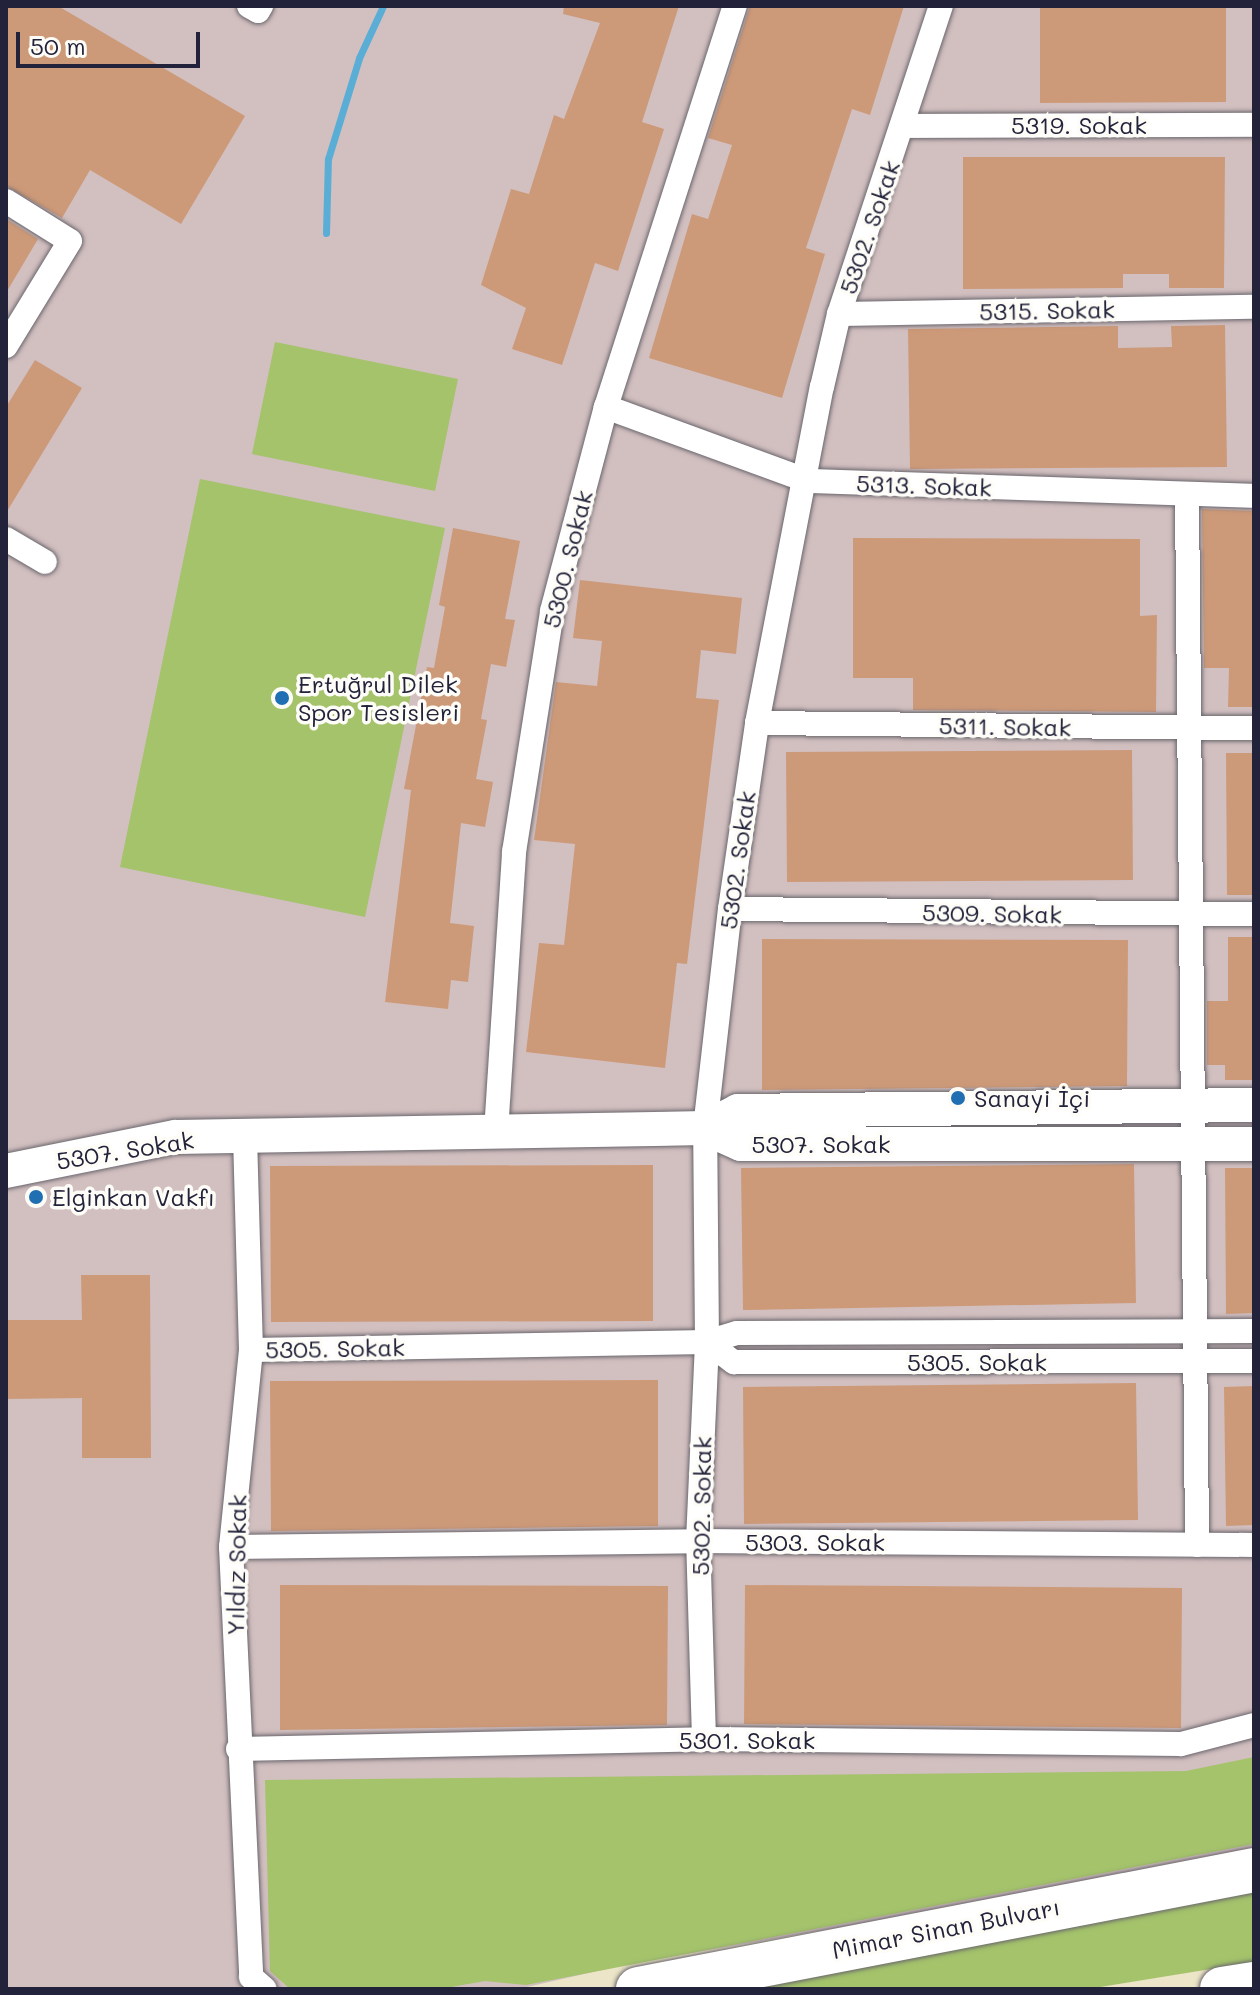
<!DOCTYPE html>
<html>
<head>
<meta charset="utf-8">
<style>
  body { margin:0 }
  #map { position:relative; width:1260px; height:1995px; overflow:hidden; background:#ece5c7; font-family:Mali,sans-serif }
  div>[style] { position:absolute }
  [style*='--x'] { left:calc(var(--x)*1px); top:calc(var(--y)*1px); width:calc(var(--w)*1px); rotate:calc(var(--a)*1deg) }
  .industrial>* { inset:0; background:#d2bfc0 }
  .green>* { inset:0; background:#a4c36b }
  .stream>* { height:7px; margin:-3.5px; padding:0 3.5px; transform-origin:3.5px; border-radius:3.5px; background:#5aaed6 }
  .building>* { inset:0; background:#cd9a79 }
  .roads { filter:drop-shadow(0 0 2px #69666c) drop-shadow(0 0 2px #69666c) }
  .street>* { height:24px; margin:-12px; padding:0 12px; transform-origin:12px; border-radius:12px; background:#fff }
  .secondary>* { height:34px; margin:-17px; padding:0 17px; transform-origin:17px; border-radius:17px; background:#fff }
  .highway>* { height:44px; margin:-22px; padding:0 22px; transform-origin:22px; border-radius:22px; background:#fff }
  .dots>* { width:22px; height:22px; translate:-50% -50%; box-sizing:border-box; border:4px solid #fdfcf7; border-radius:50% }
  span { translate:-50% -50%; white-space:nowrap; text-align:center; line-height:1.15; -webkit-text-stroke:7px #fdfcf7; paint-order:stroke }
  .street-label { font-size:24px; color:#22223b }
  .poi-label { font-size:24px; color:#22223b }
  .left { translate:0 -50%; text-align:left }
  .frame { position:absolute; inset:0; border:8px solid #22223b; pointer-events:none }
  .scale { position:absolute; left:16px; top:32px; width:184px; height:36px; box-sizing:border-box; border:4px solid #22223b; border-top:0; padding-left:10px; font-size:24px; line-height:28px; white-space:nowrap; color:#22223b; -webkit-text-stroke:6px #fdfcf7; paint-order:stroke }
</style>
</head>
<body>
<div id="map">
  <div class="industrial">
    <i style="clip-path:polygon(6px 6px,1254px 6px,1254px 1856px,633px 1963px,518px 1989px,6px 1989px)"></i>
  </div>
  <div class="green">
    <i style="clip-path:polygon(275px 342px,458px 379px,435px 491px,252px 454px)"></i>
    <i style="clip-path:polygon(200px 479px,445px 528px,365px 917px,120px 867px)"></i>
    <i style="clip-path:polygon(1254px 1757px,1254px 1844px,526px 1985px,485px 1981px,440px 1989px,290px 1989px,270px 1971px,265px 1780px,1186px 1771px)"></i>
    <i style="clip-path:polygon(1254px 1889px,1254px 1962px,1088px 1989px,740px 1989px)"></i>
  </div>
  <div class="stream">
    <i style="--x:326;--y:233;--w:74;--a:-88.5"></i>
    <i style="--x:328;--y:159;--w:106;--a:-72.9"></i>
    <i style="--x:359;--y:58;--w:57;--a:-65.2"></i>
  </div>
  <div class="building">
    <i style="clip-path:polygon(6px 6px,58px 6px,245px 116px,181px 224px,90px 170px,62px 218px,6px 186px)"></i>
    <i style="clip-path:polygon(564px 6px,679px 6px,642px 122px,664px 129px,618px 271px,595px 263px,562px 365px,512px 349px,526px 308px,481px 285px,511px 189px,529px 194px,554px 115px,564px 119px,600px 23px,563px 14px)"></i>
    <i style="clip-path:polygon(750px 6px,904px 6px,870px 115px,852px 109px,806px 248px,825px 254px,782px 398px,649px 358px,692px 214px,708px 219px,732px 145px,708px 138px)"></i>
    <i style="clip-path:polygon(1040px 6px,1226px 6px,1226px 102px,1040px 103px)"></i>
    <i style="clip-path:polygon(963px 157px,1225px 157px,1224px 288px,1169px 288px,1169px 274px,1123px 274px,1123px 288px,963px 289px)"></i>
    <i style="clip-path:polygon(6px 219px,38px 239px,6px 293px)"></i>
    <i style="clip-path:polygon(1225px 325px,1227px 467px,910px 469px,908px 329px,1118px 326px,1118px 348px,1172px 347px,1171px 326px)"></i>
    <i style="clip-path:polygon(35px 360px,82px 388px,6px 513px,6px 407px)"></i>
    <i style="clip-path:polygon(1202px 509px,1254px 511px,1254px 707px,1228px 707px,1229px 668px,1204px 668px)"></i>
    <i style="clip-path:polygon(453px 528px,520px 541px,505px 619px,515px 620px,506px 667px,491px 664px,481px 719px,487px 720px,476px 779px,493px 782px,485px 827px,461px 823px,450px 923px,474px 926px,468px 982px,451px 980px,448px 1009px,385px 1002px,411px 790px,404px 789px,427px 667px,434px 668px,445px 607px,439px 605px)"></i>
    <i style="clip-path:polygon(853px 538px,1140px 539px,1140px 616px,1157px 615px,1156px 712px,913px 710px,913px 678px,853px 678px)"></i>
    <i style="clip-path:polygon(580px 580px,742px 598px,736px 654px,701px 650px,696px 698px,719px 700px,687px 964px,677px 963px,665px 1068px,526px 1052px,539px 943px,564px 945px,575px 844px,534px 840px,556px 682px,597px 686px,602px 641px,573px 638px)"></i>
    <i style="clip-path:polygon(1132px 750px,1133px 880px,787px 882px,786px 752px)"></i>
    <i style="clip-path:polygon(1226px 753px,1254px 753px,1254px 895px,1227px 895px)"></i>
    <i style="clip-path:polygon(1228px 937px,1254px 937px,1254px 1080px,1225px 1080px,1225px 1065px,1207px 1065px,1207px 1001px,1228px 1001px)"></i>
    <i style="clip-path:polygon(762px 939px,1128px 940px,1127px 1086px,762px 1090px)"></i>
    <i style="clip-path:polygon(1134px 1164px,1136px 1303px,743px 1310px,741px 1168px)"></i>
    <i style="clip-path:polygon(653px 1165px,653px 1321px,271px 1322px,270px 1166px)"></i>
    <i style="clip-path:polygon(1225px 1168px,1254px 1168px,1254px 1313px,1226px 1314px)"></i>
    <i style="clip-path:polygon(81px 1275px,150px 1275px,151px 1458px,82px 1458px,82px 1398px,6px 1399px,6px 1320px,82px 1320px)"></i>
    <i style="clip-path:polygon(658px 1380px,658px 1526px,271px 1531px,270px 1381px)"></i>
    <i style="clip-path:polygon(1136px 1383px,1138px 1520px,744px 1524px,743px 1387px)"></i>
    <i style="clip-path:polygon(1254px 1386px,1254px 1525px,1226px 1526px,1224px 1387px)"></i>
    <i style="clip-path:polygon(280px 1585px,668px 1586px,667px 1725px,280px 1730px)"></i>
    <i style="clip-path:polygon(745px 1585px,1182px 1588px,1181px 1728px,744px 1724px)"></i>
  </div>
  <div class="roads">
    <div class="street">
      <i style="--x:249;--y:6;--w:10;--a:29"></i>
      <i style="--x:258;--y:11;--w:6;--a:-59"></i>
      <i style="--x:903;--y:126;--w:351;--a:-0.2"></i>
      <i style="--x:6;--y:201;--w:75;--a:32"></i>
      <i style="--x:70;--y:241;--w:123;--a:121.4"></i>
      <i style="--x:839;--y:314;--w:415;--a:-1"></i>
      <i style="--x:606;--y:407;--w:215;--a:20.1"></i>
      <i style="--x:808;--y:481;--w:446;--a:1.9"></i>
      <i style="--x:1187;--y:496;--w:1049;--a:89.45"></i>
      <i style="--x:6;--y:539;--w:45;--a:30.5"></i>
      <i style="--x:757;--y:723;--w:497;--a:0.6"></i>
      <i style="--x:730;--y:909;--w:524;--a:0.55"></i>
      <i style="--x:496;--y:1132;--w:281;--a:-86.3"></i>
      <i style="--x:514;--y:852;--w:244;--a:-81"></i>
      <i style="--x:552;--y:611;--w:211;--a:-75.2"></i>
      <i style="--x:606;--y:407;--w:421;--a:-72.2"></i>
      <i style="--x:245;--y:1136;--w:214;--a:88.4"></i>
      <i style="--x:251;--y:1350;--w:198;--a:95.8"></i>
      <i style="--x:231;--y:1547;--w:430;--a:87.3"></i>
      <i style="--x:251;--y:1977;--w:18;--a:41"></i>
      <i style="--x:707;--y:1342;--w:34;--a:37"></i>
      <i style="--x:734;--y:1362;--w:520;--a:-0.11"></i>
      <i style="--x:251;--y:1350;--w:456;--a:-1"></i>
      <i style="--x:707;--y:1342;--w:31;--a:-17"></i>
      <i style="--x:737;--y:1333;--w:517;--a:-0.22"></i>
      <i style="--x:231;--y:1547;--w:467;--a:-0.7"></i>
      <i style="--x:698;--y:1541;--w:556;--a:0.41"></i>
      <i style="--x:704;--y:1739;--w:198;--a:-91.7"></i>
      <i style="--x:698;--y:1541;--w:199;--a:-87.4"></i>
      <i style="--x:707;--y:1342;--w:214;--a:-90.5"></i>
      <i style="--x:705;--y:1128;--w:220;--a:-83.5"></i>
      <i style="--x:730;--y:909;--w:188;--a:-81.7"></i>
      <i style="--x:757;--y:723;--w:342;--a:-79.1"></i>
      <i style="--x:822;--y:387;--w:75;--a:-76.9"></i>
      <i style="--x:839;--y:314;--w:324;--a:-71.7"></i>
      <i style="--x:238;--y:1749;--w:466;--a:-1.2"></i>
      <i style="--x:704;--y:1739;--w:477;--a:0.6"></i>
      <i style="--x:1181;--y:1744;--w:75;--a:-14.6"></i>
    </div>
    <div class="secondary">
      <i style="--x:705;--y:1128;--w:37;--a:-27"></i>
      <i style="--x:738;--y:1111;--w:516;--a:-0.67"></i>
      <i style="--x:6;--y:1171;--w:172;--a:-11.4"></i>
      <i style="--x:175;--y:1137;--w:530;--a:-0.97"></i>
      <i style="--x:705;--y:1128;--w:39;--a:24"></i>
      <i style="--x:741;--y:1144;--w:513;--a:0"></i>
    </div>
    <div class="highway">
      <i style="--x:638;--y:1989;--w:627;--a:-10.93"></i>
      <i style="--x:1222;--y:1989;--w:32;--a:-9"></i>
    </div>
  </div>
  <div class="dots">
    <i style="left:282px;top:698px;background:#1f6fb2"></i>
    <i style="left:958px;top:1098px;background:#1f6fb2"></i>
    <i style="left:36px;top:1197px;background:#1f6fb2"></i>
  </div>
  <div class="street-label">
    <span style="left:1079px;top:125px">5319. Sokak</span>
    <span style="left:869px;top:227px;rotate:-71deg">5302. Sokak</span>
    <span style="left:1047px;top:310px;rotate:-1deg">5315. Sokak</span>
    <span style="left:924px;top:485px;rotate:2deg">5313. Sokak</span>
    <span style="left:567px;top:559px;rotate:-76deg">5300. Sokak</span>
    <span style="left:1005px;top:726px;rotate:1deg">5311. Sokak</span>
    <span style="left:737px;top:860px;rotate:-82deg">5302. Sokak</span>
    <span style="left:992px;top:913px;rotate:1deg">5309. Sokak</span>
    <span style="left:821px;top:1144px">5307. Sokak</span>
    <span style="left:125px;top:1150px;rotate:-9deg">5307. Sokak</span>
    <span style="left:335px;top:1348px;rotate:-1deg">5305. Sokak</span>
    <span style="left:977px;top:1362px">5305. Sokak</span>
    <span style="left:701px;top:1506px;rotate:-89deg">5302. Sokak</span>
    <span style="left:815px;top:1542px">5303. Sokak</span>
    <span style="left:236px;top:1565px;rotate:-89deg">Yıldız Sokak</span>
    <span style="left:747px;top:1740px">5301. Sokak</span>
    <span style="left:946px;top:1928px;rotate:-11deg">Mimar Sinan Bulvarı</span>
  </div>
  <div class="poi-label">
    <span class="left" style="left:298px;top:698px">Ertuğrul Dilek<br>Spor Tesisleri</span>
    <span class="left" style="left:974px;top:1098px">Sanayi İçi</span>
    <span class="left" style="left:52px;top:1197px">Elginkan Vakfı</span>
  </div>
  <div class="frame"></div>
  <div class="scale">50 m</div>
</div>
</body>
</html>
